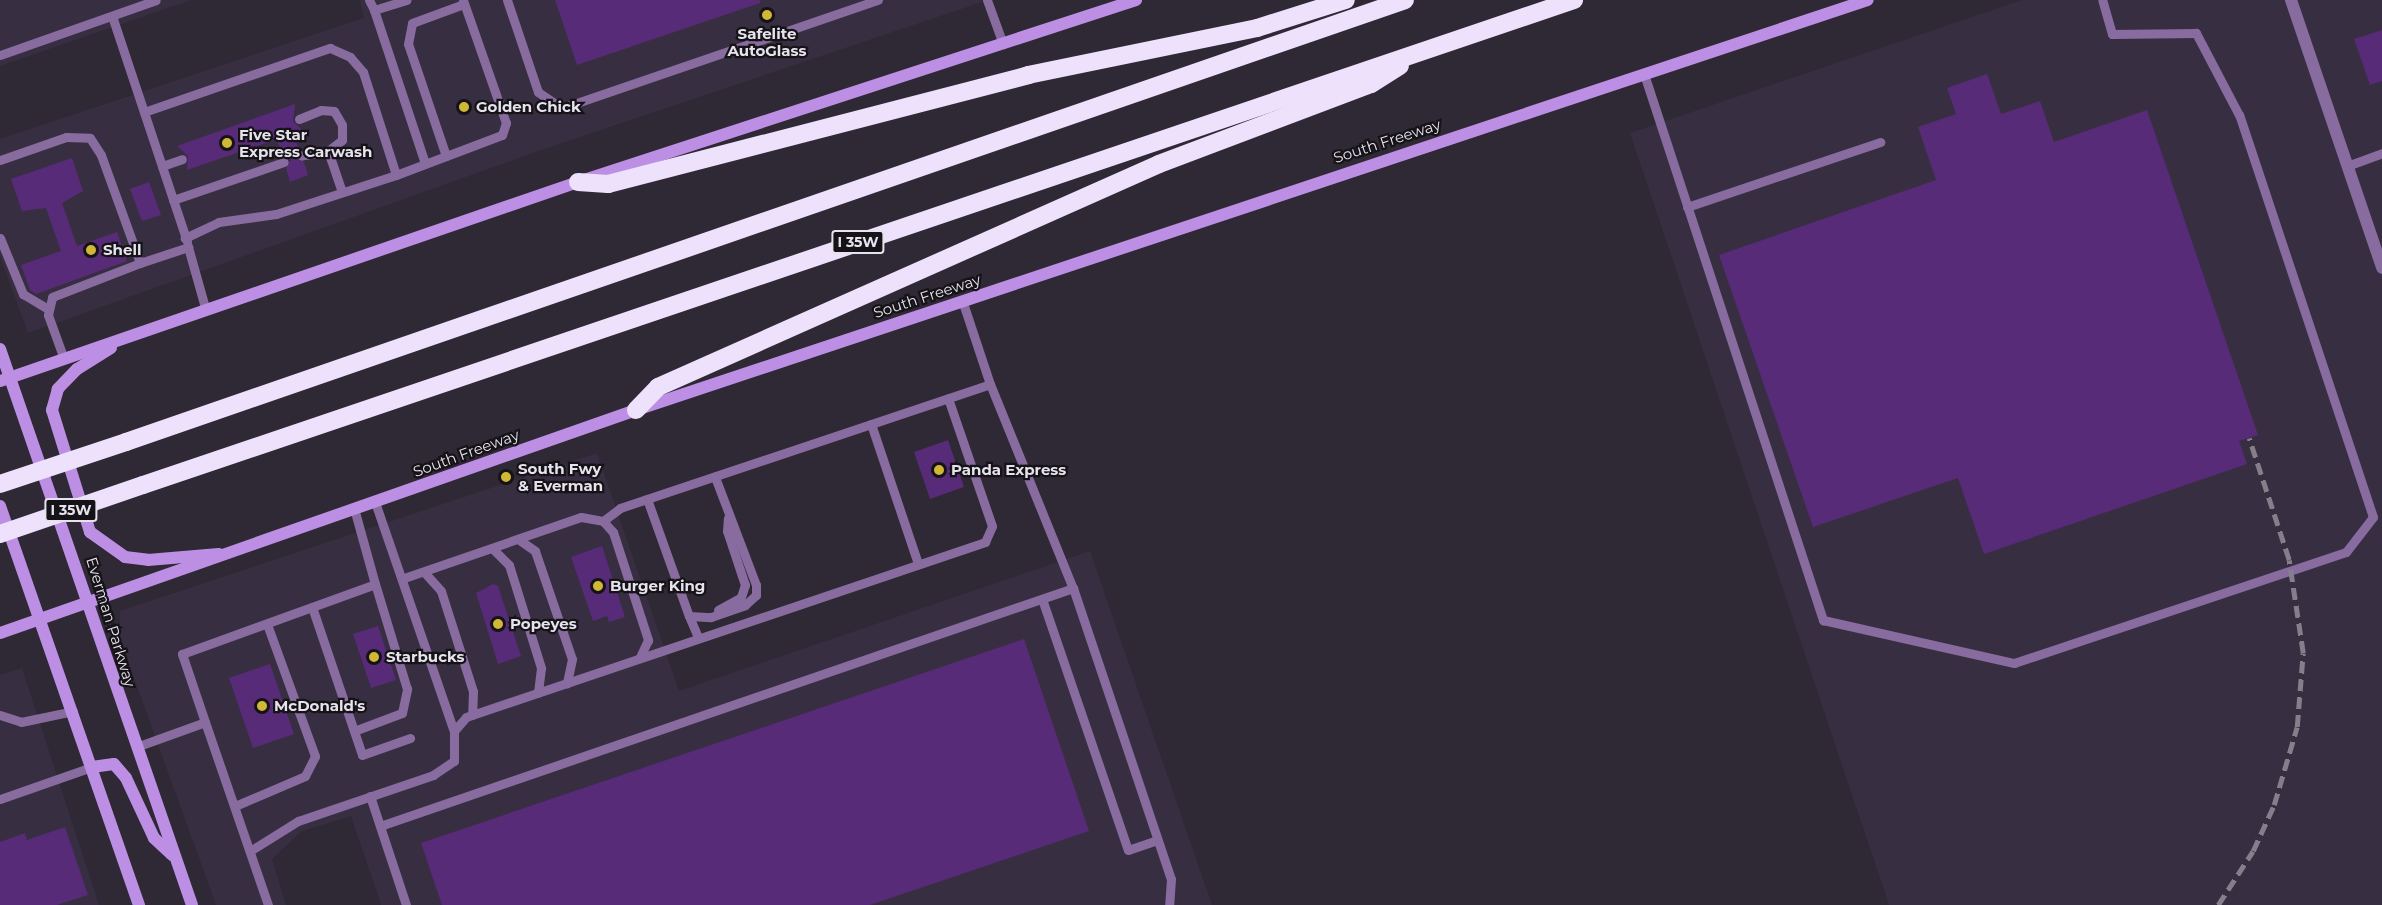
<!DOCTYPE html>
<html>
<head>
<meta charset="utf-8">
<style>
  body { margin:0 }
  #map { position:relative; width:2382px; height:905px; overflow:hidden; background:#2f2835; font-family:Montserrat,sans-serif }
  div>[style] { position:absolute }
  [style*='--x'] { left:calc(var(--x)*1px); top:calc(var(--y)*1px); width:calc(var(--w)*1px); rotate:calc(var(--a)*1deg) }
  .built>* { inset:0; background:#382e41 }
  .building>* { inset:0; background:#572b77 }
  .lane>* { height:9px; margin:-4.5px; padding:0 4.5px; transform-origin:4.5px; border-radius:4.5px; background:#886ca0 }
  .street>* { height:12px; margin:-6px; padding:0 6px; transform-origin:6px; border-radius:6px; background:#886ca0 }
  .secondary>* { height:12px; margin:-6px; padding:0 6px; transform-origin:6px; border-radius:6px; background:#bd8fe4 }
  .highway>* { height:18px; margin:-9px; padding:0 9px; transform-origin:9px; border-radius:9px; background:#eee1fb }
  .rail>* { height:4.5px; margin-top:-2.25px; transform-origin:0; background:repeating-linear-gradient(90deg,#847f8a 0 12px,transparent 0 18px) }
  .highway-bridge>* { height:18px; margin:-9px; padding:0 9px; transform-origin:9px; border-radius:9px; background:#eee1fb }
  .dots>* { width:16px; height:16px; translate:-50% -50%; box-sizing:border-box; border:3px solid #151318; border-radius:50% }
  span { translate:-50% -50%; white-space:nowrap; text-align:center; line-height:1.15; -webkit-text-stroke:4.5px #151318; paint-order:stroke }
  .shield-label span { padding:2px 4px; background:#151318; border:2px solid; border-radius:4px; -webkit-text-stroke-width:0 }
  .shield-label { font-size:14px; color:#e7e3ec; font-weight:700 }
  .poi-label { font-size:15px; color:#e7e3ec; font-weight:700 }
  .left { translate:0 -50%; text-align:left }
  .street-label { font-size:15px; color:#e7e3ec }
</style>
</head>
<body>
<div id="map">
  <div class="built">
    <i style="clip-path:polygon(0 0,191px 0,0 66px)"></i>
    <i style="clip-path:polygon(360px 0,981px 0,982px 2px,547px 148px,28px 333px,0 256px,0 139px,364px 18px)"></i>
    <i style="clip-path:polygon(2022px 0,2382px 0,2382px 905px,1889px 905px,1630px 133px)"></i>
    <i style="clip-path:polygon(597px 453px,679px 691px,1090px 551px,1212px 905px,381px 905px,351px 816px,302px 831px,272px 859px,286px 905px,216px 905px,120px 639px,120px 611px)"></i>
    <i style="clip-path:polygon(22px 668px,99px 905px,0 905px,0 675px)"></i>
  </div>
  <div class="building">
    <i style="clip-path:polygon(555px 0,760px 0,760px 3px,577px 65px)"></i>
    <i style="clip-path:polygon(2382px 30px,2382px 81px,2370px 85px,2354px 39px)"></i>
    <i style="clip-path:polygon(1987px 74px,2001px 114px,2040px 101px,2054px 142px,2147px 110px,2258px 435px,2239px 441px,2247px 464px,1984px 554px,1958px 478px,1813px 527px,1719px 255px,1936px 180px,1918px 127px,1956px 114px,1947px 88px)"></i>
    <i style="clip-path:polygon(295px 104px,293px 121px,303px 131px,294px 134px,299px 150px,295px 158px,304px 162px,308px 175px,290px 182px,286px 168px,291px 160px,282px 156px,277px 139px,187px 170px,188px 156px,177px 146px)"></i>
    <i style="clip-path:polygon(72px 158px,83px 191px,62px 203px,77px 246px,117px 232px,127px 261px,36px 294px,30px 290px,21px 265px,61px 251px,46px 208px,22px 211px,11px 179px)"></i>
    <i style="clip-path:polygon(149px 182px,161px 215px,142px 221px,130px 189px)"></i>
    <i style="clip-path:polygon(948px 440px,964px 487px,930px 499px,914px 452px)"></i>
    <i style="clip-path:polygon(602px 546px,625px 617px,609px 622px,607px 616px,593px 621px,571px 557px)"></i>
    <i style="clip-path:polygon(493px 584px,498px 586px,521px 656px,498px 664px,476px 593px)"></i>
    <i style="clip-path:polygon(378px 626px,396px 680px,371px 688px,353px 634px)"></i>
    <i style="clip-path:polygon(1024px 639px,1089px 831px,870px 905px,442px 905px,421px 843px)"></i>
    <i style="clip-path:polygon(270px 664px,294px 734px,253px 748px,229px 678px)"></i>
    <i style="clip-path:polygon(65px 827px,88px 895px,57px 905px,0 905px,0 842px,25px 833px,27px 840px)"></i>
  </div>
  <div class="lane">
    <i style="--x:369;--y:0;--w:11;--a:63"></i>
    <i style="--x:374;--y:10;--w:34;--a:-17"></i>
    <i style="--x:507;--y:0;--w:97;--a:71.4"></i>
    <i style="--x:538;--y:92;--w:29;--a:34"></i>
    <i style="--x:562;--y:108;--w:334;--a:-18.9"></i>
    <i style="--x:987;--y:0;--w:47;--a:70"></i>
    <i style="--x:374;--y:10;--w:161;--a:71.6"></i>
    <i style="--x:112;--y:16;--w:238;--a:71.6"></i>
    <i style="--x:0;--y:55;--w:165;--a:-19.4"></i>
    <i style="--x:1644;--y:74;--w:575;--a:71.85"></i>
    <i style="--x:1823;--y:620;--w:196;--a:12.7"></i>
    <i style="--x:2014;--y:663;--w:350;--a:-18.5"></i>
    <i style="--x:2346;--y:552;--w:44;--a:-52.4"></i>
    <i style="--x:2373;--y:517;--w:424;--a:-108.4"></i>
    <i style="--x:2239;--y:115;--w:93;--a:-117.7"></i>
    <i style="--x:2196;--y:33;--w:84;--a:179.3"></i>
    <i style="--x:2112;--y:34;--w:35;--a:-106"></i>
    <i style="--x:144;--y:112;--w:197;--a:-19"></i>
    <i style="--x:330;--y:48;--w:22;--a:24"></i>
    <i style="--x:350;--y:57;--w:20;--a:49"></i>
    <i style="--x:363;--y:72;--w:108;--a:72.2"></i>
    <i style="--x:396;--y:175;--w:126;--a:162"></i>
    <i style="--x:276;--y:214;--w:58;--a:172"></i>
    <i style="--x:219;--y:222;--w:38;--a:155"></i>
    <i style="--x:299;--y:119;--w:24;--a:-22"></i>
    <i style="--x:321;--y:110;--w:13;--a:4"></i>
    <i style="--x:334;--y:111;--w:16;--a:60"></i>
    <i style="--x:342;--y:125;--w:15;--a:90"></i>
    <i style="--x:342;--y:140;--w:18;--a:142"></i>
    <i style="--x:328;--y:151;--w:27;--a:170"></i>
    <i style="--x:328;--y:151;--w:43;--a:71.1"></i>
    <i style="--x:446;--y:156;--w:118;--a:-108.7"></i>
    <i style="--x:408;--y:44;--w:21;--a:-79"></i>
    <i style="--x:412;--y:23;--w:55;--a:-20.1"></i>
    <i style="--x:0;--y:160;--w:70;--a:-19.2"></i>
    <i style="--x:66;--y:137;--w:24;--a:2"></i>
    <i style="--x:90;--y:138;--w:20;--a:57"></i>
    <i style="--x:101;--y:155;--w:115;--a:70.1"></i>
    <i style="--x:162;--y:166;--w:21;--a:-19"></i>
    <i style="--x:2347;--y:166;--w:37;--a:-20"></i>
    <i style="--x:396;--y:175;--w:113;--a:-20.7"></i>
    <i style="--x:502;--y:135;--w:13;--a:-72"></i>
    <i style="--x:506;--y:123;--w:130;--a:-109.3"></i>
    <i style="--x:173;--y:200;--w:117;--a:-18.9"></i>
    <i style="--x:1687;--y:207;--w:204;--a:-18.6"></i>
    <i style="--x:0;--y:238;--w:61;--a:67.7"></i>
    <i style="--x:23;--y:294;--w:29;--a:31"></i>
    <i style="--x:963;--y:303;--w:85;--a:71.6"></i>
    <i style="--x:990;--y:384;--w:220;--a:67.9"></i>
    <i style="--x:64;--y:359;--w:47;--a:-110"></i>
    <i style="--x:48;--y:315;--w:18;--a:-77"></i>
    <i style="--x:52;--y:297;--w:94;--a:-21.1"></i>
    <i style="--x:140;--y:263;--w:51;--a:-18.4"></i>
    <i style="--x:188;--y:247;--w:66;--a:74.3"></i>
    <i style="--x:871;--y:424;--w:148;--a:71.4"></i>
    <i style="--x:647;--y:499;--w:124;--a:70.3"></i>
    <i style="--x:689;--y:616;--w:22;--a:3"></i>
    <i style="--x:711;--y:617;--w:36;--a:-19"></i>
    <i style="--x:745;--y:605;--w:15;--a:-42"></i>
    <i style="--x:756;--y:595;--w:10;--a:-90"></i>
    <i style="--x:756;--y:585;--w:116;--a:-110.8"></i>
    <i style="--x:376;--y:505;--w:239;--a:71"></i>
    <i style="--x:603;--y:521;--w:21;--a:-37"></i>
    <i style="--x:620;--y:508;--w:390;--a:-18.5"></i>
    <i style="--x:518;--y:539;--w:21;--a:35"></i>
    <i style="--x:535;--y:551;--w:114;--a:71.1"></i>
    <i style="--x:572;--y:659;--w:25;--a:102"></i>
    <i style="--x:492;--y:548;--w:24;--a:45"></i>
    <i style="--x:509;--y:565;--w:108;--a:72.7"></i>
    <i style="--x:541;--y:668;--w:25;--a:97"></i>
    <i style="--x:424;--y:572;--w:25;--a:48"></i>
    <i style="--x:441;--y:591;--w:105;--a:72.3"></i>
    <i style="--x:473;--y:691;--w:24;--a:92"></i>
    <i style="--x:404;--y:578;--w:187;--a:-19"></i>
    <i style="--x:581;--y:517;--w:22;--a:10"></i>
    <i style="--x:603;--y:521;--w:15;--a:48"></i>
    <i style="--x:613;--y:532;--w:114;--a:72"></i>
    <i style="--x:648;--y:640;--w:19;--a:115"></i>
    <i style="--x:1042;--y:599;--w:265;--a:71.1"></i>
    <i style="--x:1128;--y:850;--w:31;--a:-19"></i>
    <i style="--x:312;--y:607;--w:156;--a:71.3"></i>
    <i style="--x:362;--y:755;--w:51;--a:-19.5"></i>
    <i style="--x:718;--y:610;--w:26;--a:-29"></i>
    <i style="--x:741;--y:597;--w:13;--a:-72"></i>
    <i style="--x:745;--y:585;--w:57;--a:-108.4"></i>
    <i style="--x:727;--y:531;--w:13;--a:-86"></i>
    <i style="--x:689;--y:616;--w:23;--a:67"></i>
    <i style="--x:0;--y:715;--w:22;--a:18"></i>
    <i style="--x:21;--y:722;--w:53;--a:-11.9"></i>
    <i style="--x:205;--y:722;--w:194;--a:71"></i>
    <i style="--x:354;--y:731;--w:51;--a:-20.6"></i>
    <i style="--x:402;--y:713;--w:25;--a:-78"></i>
    <i style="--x:407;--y:689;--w:110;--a:-106.9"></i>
    <i style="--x:136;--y:747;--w:73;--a:-19.9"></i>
    <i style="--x:205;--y:722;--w:72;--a:-108.7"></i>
    <i style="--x:182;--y:654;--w:205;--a:-19.9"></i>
    <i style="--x:375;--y:584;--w:75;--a:-105.5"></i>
    <i style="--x:370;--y:796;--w:115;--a:71.7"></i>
    <i style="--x:0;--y:799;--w:97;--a:-19.2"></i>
    <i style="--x:235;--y:806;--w:76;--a:-23.2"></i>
    <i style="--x:305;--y:776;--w:22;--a:-63"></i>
    <i style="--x:315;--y:756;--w:140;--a:-110"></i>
    <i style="--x:380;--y:826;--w:733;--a:-18.95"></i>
    <i style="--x:1073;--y:588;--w:307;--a:71.4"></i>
    <i style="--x:1171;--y:879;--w:26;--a:94"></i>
    <i style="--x:250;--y:851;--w:57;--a:-32"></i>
    <i style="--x:298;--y:821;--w:143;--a:-18.8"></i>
    <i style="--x:433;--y:775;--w:25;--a:-34"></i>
    <i style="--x:454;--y:761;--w:30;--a:-90"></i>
    <i style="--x:454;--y:731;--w:18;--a:-49"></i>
    <i style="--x:466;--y:717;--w:548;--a:-18.63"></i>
    <i style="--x:985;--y:542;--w:17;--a:-66"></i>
    <i style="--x:992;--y:526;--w:135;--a:-109"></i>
  </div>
  <div class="street">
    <i style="--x:2291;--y:0;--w:283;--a:71.2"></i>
  </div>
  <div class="secondary">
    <i style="--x:111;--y:348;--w:40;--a:148"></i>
    <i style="--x:77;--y:369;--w:28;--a:134"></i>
    <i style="--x:58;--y:389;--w:22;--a:106"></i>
    <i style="--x:52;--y:410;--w:128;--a:72.7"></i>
    <i style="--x:90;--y:532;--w:43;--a:35.5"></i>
    <i style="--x:125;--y:557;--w:23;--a:7"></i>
    <i style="--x:148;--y:560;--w:71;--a:-4.8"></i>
    <i style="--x:0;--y:349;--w:588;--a:70.95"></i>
    <i style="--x:0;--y:381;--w:611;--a:-19"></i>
    <i style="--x:578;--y:182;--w:587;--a:-18.06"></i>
    <i style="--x:0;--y:506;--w:423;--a:70.8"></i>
    <i style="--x:0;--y:633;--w:674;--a:-19.32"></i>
    <i style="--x:636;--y:410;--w:1298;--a:-18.41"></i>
    <i style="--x:92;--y:767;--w:22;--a:-8"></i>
    <i style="--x:114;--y:764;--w:18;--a:49"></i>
    <i style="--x:126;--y:778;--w:66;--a:65"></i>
    <i style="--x:154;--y:838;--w:25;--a:43"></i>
  </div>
  <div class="highway">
    <i style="--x:578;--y:182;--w:30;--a:4"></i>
    <i style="--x:608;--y:184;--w:434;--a:-14.5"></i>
    <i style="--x:1028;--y:75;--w:234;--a:-11.6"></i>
    <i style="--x:1257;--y:28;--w:93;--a:-17.5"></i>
    <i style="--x:636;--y:410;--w:32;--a:-46"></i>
    <i style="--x:658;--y:387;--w:548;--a:-23.99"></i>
    <i style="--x:1159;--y:164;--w:227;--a:-20.7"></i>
    <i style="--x:1371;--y:84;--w:34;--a:-32"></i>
    <i style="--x:126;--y:442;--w:1353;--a:-19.06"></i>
    <i style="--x:143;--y:485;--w:1511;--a:-18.72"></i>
  </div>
  <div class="rail">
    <i style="--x:2218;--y:905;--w:64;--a:-57.1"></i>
    <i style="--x:2253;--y:851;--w:51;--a:-65.5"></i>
    <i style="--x:2274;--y:805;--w:81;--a:-73.6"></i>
    <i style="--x:2297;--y:727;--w:74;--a:-85.4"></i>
    <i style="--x:2303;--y:653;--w:94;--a:-98.6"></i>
    <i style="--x:2289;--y:560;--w:128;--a:-108.2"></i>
  </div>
  <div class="highway-bridge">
    <i style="--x:0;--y:484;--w:133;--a:-18.4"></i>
    <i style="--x:0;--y:534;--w:151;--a:-18.9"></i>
  </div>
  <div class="dots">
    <i style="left:767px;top:15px;background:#d1b736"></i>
    <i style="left:464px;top:107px;background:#d1b736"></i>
    <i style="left:227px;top:143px;background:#d1b736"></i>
    <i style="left:91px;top:250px;background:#d1b736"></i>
    <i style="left:939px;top:470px;background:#d1b736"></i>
    <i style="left:506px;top:477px;background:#d1b736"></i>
    <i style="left:598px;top:586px;background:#d1b736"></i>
    <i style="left:498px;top:624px;background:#d1b736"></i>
    <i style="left:374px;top:657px;background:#d1b736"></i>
    <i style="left:262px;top:706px;background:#d1b736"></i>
  </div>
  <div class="shield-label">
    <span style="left:858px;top:242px">I 35W</span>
    <span style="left:71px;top:510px">I 35W</span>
  </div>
  <div class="poi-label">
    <span style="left:767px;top:42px">Safelite<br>AutoGlass</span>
    <span class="left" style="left:476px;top:107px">Golden Chick</span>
    <span class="left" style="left:239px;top:143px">Five Star<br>Express Carwash</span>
    <span class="left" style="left:103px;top:250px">Shell</span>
    <span class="left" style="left:518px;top:477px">South Fwy<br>&amp; Everman</span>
    <span class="left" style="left:951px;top:470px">Panda Express</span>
    <span class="left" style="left:610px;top:586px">Burger King</span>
    <span class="left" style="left:510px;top:624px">Popeyes</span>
    <span class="left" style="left:386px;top:657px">Starbucks</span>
    <span class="left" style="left:274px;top:706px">McDonald's</span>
  </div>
  <div class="street-label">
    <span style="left:1387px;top:141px;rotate:-18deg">South Freeway</span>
    <span style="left:927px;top:296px;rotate:-18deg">South Freeway</span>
    <span style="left:466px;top:453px;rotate:-20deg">South Freeway</span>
    <span style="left:111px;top:622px;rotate:73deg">Everman Parkway</span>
  </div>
</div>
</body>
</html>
